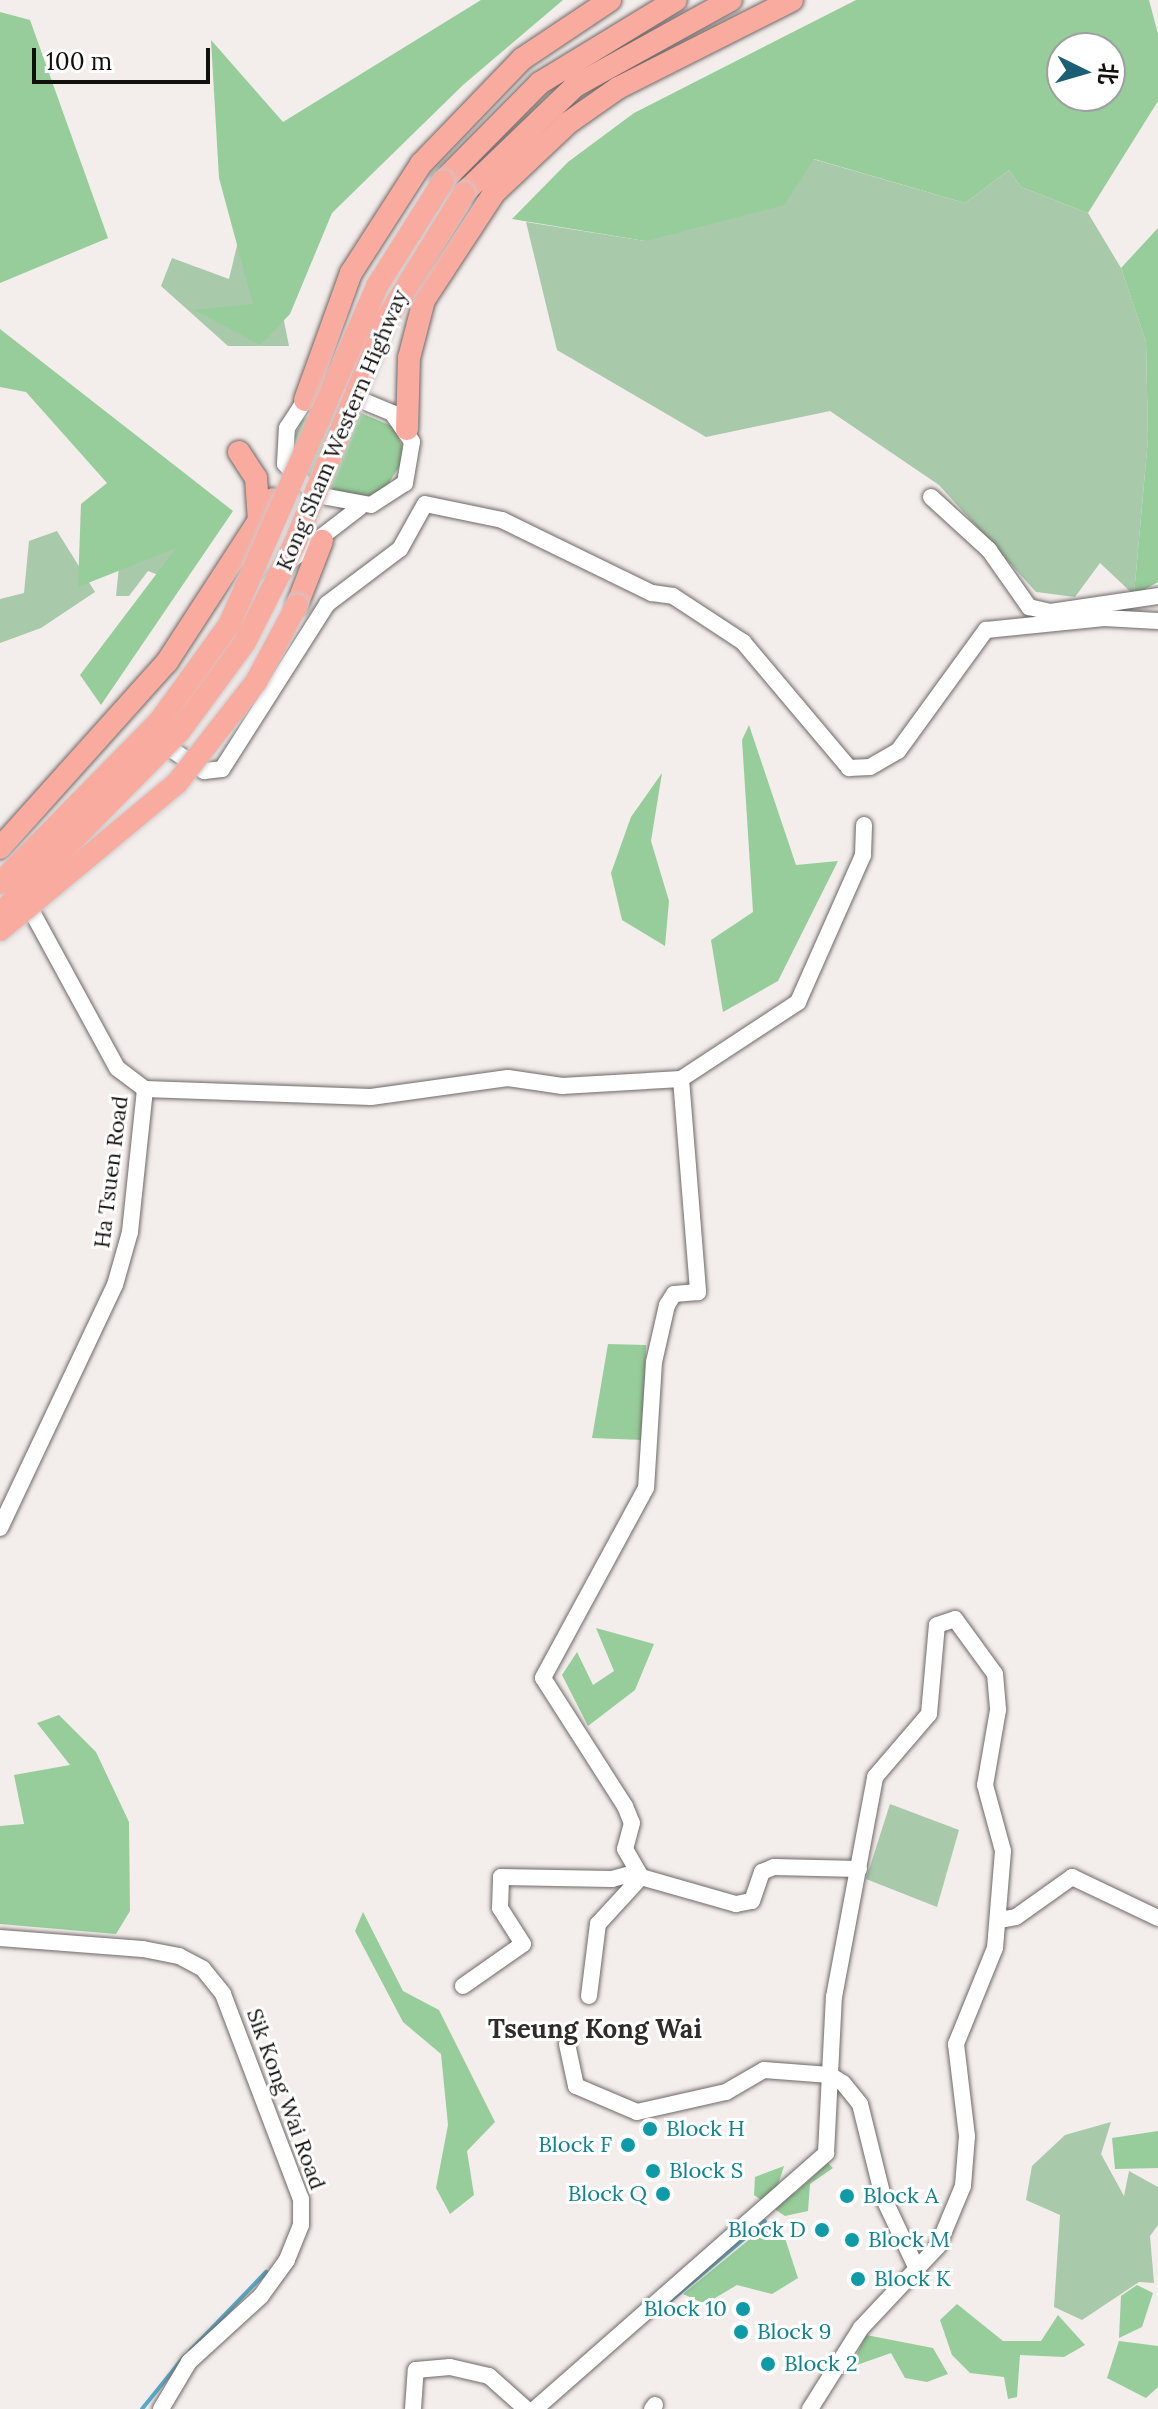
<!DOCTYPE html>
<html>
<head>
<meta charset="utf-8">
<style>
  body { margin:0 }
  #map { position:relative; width:1158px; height:2409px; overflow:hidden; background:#f3edeb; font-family:Lora,"Noto Sans SC",serif }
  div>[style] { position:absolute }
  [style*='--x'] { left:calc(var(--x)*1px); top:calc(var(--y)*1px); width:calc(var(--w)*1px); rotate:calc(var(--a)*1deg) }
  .green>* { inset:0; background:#a8c9aa }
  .forest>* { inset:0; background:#96cd9a }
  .stream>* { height:4px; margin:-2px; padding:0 2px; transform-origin:2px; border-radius:2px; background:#58a9c8 }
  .roads { filter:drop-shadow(0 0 2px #6e6967) drop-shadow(0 0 2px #6e6967) }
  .minor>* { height:16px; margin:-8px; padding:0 8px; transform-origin:8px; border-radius:8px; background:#fff }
  .highway>* { height:22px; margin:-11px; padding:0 11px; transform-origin:11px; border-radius:11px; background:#faaba0 }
  .bridges { filter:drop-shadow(0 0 2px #cbcaca) drop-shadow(0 0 2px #cbcaca) }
  .highway-bridge>* { height:22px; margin:-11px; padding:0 11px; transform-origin:11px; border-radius:11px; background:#faaba0 }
  .dots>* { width:22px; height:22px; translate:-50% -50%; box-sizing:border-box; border:4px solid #fff; border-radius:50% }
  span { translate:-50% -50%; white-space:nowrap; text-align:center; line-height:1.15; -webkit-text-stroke:6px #fff; paint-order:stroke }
  .street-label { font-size:22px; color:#12100f }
  .culture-label { font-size:22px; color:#0d838f }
  .left { translate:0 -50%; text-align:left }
  .right { translate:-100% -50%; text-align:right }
  .quarter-label { font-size:26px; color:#302c2a; font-weight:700 }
  .north { position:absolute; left:1046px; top:32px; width:80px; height:80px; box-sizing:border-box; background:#fff; border:2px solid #a09f9f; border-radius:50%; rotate:95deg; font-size:22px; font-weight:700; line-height:32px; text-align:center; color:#12100f }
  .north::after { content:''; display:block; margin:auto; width:28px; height:36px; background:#1c5e73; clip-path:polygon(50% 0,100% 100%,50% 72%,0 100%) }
  .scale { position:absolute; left:32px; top:48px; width:178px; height:36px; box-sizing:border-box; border:4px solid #12100f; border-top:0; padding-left:10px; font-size:24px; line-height:28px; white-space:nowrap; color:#12100f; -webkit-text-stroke:6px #fff; paint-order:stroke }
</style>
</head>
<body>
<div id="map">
  <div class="green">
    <i style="clip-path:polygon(813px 159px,965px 203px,1009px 170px,1021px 187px,1088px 213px,1121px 268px,1146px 342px,1148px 439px,1134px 595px,1100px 563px,1075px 597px,1036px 592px,939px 485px,830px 411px,706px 437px,557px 350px,526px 222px,645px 241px)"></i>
    <i style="clip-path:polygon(240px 233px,282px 311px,289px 346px,228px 346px,161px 286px,172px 258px,229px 279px)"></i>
    <i style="clip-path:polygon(151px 526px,185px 547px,166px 578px,148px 571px,129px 596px,116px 596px,120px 557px)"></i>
    <i style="clip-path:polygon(57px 531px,95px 592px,41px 628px,0 643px,0 599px,24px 593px,29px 541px)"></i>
    <i style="clip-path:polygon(890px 1804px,959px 1830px,937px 1907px,866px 1879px)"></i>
    <i style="clip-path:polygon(1111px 2122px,1101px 2154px,1124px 2196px,1129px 2171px,1158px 2187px,1158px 2225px,1150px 2236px,1154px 2283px,1139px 2282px,1082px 2320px,1054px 2307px,1060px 2215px,1026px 2200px,1032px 2166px,1065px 2135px)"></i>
  </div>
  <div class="forest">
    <i style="clip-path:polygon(481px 0,563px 0,463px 85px,332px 213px,290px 314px,260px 345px,195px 310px,253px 304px,219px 178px,211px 40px,283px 122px)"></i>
    <i style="clip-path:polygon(evenodd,856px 0,1149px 0,1158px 34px,1158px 101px,1088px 213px,1021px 187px,1009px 170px,965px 203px,814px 159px,784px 205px,645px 241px,512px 219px,568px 162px,634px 113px,856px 0,1062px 48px,1110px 48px,1110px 96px,1062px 96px,1062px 48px)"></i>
    <i style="clip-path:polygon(0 12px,30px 20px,108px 238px,0 283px)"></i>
    <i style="clip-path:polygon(1158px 228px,1158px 582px,1134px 595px,1148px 439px,1146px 342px,1121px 268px)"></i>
    <i style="clip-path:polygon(0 329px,233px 511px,101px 705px,80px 675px,176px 548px,78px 587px,81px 504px,107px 483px,26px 392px,0 387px)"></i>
    <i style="clip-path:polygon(333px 401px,394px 427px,406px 456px,385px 489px,369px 496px,334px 493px,297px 466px,293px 440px,302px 420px)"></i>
    <i style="clip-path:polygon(749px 725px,796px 865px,838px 861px,778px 981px,723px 1012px,711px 940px,753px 912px,742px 740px)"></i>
    <i style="clip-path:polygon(662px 773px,651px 841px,669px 901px,665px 946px,622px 920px,611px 873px,631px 817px)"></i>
    <i style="clip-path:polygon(608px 1344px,646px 1345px,643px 1440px,592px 1438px)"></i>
    <i style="clip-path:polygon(596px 1628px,654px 1644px,635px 1690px,588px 1726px,562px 1675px,577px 1652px,593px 1685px,614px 1671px)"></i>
    <i style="clip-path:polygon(59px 1715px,96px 1752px,129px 1822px,130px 1911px,116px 1934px,0 1924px,0 1826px,24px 1824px,14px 1775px,70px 1765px,37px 1723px)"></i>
    <i style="clip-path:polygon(363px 1912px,403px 1991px,439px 2010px,495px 2122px,467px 2151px,474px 2195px,450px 2214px,436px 2188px,448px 2125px,441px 2054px,403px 2022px,355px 1931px)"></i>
    <i style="clip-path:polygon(1158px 2131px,1158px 2168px,1115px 2169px,1112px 2138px)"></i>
    <i style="clip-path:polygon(828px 2163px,833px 2168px,810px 2184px,808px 2211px,785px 2216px,754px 2195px,755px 2177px,784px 2166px,778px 2185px,795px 2193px)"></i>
    <i style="clip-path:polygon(762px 2229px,783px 2232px,798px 2278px,772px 2294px,737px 2285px,705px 2304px,683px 2294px)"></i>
    <i style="clip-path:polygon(1137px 2285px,1153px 2293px,1142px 2327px,1119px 2338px,1121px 2296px)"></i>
    <i style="clip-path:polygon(957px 2304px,1003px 2341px,1041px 2341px,1058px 2315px,1085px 2345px,1064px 2357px,1020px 2355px,1017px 2397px,1008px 2399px,1004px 2377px,970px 2373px,952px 2355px,940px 2320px)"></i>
    <i style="clip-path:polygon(866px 2335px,933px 2348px,948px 2374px,927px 2382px,905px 2378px,891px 2353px,851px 2367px)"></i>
    <i style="clip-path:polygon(1119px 2341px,1158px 2346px,1158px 2387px,1146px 2398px,1107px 2378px)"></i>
  </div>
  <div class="stream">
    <i style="--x:657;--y:2312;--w:141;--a:-40.1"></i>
    <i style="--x:190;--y:2351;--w:110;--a:-46.1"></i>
    <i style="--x:142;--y:2409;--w:67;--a:-51.1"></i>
  </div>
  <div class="roads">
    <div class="minor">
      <i style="--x:344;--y:393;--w:52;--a:22.6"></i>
      <i style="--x:392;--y:413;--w:35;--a:55"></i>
      <i style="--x:412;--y:442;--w:42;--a:99.7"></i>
      <i style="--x:405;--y:483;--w:40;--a:147.1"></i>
      <i style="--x:371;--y:505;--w:56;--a:-169.7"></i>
      <i style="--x:316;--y:495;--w:44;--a:-135"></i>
      <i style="--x:285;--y:464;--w:36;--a:-87"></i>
      <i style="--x:287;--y:428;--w:33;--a:-57"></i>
      <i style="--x:305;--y:400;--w:40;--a:-10"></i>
      <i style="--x:931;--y:497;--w:79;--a:42.4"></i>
      <i style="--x:989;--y:550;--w:70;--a:54.9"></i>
      <i style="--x:1029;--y:607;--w:22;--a:13"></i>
      <i style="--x:1050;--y:612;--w:109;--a:-8.4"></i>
      <i style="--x:242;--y:614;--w:72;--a:-47.8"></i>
      <i style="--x:290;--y:561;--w:88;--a:-37.6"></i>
      <i style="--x:160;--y:742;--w:53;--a:33.4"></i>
      <i style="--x:204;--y:771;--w:18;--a:-6"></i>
      <i style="--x:222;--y:769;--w:196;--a:-57.5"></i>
      <i style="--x:327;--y:604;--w:91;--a:-37"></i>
      <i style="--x:400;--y:549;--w:51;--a:-60.9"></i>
      <i style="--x:425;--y:504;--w:79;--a:11.7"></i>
      <i style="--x:502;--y:520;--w:167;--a:26"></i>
      <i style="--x:652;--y:593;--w:21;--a:8"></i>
      <i style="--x:673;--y:596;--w:84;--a:33.3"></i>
      <i style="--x:743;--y:642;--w:165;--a:49.9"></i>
      <i style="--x:849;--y:768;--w:21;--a:-3"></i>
      <i style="--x:870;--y:767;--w:32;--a:-30"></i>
      <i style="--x:898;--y:751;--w:150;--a:-54"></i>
      <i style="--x:986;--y:630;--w:119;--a:-5.8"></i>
      <i style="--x:1104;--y:618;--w:54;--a:3.2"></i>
      <i style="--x:25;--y:899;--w:192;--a:61.4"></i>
      <i style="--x:117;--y:1068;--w:35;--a:37"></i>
      <i style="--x:681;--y:1079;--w:214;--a:85.4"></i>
      <i style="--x:698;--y:1292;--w:24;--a:175"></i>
      <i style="--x:674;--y:1294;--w:13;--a:122"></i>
      <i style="--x:667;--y:1305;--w:58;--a:102.8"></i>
      <i style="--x:654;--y:1362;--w:126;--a:93.6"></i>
      <i style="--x:646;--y:1488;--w:216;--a:118.5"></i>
      <i style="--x:543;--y:1678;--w:152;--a:57.4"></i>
      <i style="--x:625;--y:1806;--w:18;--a:68"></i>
      <i style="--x:632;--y:1823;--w:27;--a:105"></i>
      <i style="--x:625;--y:1849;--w:32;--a:60"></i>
      <i style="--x:641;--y:1877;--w:99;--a:15.9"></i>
      <i style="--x:736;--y:1904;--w:16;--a:-11"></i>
      <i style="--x:752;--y:1901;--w:31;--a:-71"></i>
      <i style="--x:762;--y:1872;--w:13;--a:-23"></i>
      <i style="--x:774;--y:1867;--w:85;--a:1.3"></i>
      <i style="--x:145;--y:1089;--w:226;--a:2"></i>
      <i style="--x:371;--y:1097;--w:138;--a:-7.9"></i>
      <i style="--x:508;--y:1078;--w:55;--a:8.4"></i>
      <i style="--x:562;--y:1086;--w:119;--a:-3.4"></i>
      <i style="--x:681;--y:1079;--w:140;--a:-33.3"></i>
      <i style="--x:798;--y:1002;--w:161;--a:-66.1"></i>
      <i style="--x:863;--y:855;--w:30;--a:-88"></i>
      <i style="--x:0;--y:1528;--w:269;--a:-64.7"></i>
      <i style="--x:115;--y:1285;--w:55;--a:-74.2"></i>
      <i style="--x:130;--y:1232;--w:144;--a:-84"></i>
      <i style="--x:999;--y:1920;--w:17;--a:-10"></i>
      <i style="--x:1016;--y:1917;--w:69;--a:-35.5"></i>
      <i style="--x:1072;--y:1877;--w:95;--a:25.5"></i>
      <i style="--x:0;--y:1938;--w:143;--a:4.4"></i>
      <i style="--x:143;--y:1949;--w:37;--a:11"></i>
      <i style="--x:179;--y:1956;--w:27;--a:28"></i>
      <i style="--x:203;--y:1969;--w:32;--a:51"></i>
      <i style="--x:223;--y:1994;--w:219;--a:69.2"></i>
      <i style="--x:301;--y:2199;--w:26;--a:90"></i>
      <i style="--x:301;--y:2225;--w:38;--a:112"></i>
      <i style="--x:287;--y:2260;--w:44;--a:125.8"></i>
      <i style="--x:261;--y:2296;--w:98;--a:137.5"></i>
      <i style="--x:189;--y:2362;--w:55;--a:120.8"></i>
      <i style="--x:463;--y:1986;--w:73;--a:-35"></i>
      <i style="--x:523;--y:1944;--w:43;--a:-122.6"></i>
      <i style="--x:500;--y:1908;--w:31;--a:-88"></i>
      <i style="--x:501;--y:1877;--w:111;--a:1"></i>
      <i style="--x:612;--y:1879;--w:24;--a:-15"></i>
      <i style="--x:589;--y:1996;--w:73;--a:-82.9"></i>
      <i style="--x:598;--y:1924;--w:64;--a:-47.5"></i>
      <i style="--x:567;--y:2044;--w:43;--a:77.9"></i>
      <i style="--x:576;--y:2086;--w:66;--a:23.1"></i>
      <i style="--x:637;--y:2112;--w:91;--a:-12.7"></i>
      <i style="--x:726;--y:2092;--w:44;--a:-30.1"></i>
      <i style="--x:764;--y:2070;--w:66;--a:4.3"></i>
      <i style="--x:830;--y:2075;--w:15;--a:32"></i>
      <i style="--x:843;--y:2083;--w:27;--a:51"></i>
      <i style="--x:860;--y:2104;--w:96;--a:76.1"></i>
      <i style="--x:883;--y:2197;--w:82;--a:64.7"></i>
      <i style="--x:413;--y:2409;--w:39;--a:-86"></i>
      <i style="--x:416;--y:2370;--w:34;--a:-5"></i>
      <i style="--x:450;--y:2367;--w:40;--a:13"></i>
      <i style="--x:489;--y:2376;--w:50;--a:41.7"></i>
      <i style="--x:535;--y:2409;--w:388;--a:-41.3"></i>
      <i style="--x:826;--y:2153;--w:156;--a:-87.1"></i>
      <i style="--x:834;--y:1997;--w:224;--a:-79.4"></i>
      <i style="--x:875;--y:1777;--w:83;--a:-49.4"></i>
      <i style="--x:929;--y:1714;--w:89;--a:-84.9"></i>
      <i style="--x:937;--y:1625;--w:19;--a:-18"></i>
      <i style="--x:955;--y:1619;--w:68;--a:54"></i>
      <i style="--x:995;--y:1674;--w:36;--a:85"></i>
      <i style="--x:998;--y:1710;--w:76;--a:99.8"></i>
      <i style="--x:985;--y:1785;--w:68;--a:74.7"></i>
      <i style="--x:1003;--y:1851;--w:97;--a:94.7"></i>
      <i style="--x:995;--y:1948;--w:104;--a:112.1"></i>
      <i style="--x:956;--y:2044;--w:93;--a:83.2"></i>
      <i style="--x:967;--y:2136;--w:50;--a:94.6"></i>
      <i style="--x:963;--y:2186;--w:65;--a:112.6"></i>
      <i style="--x:938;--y:2246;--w:112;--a:133.2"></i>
      <i style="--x:861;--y:2328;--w:96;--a:122.2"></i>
      <i style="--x:652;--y:2409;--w:5;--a:-53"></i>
    </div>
    <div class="highway">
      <i style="--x:443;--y:181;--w:138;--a:-45.3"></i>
      <i style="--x:540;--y:83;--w:159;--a:-31.4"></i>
      <i style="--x:464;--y:193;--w:154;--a:-43.9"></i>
      <i style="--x:575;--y:86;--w:178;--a:-28.9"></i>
      <i style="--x:305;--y:400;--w:135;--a:-70.1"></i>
      <i style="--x:351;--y:273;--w:130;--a:-57.3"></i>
      <i style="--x:421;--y:164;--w:146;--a:-46.1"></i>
      <i style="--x:522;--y:59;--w:106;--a:-33.8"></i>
      <i style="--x:407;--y:429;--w:71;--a:-88.4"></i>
      <i style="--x:409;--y:358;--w:60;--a:-75.5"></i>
      <i style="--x:424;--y:300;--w:128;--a:-56.8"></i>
      <i style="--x:494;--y:193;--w:102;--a:-43.4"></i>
      <i style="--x:568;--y:123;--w:61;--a:-35"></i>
      <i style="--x:618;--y:88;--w:195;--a:-26.8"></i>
      <i style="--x:239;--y:452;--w:31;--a:57"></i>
      <i style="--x:256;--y:478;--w:43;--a:86"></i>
      <i style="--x:297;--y:605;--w:69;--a:-68.7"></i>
      <i style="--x:0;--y:848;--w:250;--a:-48.1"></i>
      <i style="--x:167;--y:662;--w:194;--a:-57"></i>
    </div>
  </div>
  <div class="bridges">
    <div class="highway-bridge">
      <i style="--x:0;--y:883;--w:226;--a:-45.4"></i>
      <i style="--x:159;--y:722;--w:120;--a:-54.2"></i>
      <i style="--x:229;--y:625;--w:370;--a:-66.4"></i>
      <i style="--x:377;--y:286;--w:124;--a:-57.8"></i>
      <i style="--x:0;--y:914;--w:255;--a:-45.5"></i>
      <i style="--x:179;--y:732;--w:112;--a:-53.7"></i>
      <i style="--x:245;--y:642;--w:111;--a:-63.2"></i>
      <i style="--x:295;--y:543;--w:241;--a:-67.8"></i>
      <i style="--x:386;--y:320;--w:149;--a:-58.4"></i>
      <i style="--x:0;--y:930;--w:230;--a:-39.7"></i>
      <i style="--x:177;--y:783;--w:128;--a:-52"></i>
      <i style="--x:256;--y:682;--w:87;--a:-62"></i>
    </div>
  </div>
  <div class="dots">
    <i style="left:650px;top:2129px;background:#0f9aa8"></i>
    <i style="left:628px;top:2145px;background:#0f9aa8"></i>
    <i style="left:653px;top:2171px;background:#0f9aa8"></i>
    <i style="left:663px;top:2194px;background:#0f9aa8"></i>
    <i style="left:847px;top:2196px;background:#0f9aa8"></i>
    <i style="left:822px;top:2230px;background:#0f9aa8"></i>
    <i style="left:852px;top:2240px;background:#0f9aa8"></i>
    <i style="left:858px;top:2279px;background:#0f9aa8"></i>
    <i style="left:743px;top:2309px;background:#0f9aa8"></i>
    <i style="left:741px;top:2332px;background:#0f9aa8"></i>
    <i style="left:768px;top:2364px;background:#0f9aa8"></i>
  </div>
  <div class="street-label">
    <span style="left:342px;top:430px;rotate:-67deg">Kong Sham Western Highway</span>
    <span style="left:111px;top:1172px;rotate:-83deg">Ha Tsuen Road</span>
    <span style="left:286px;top:2099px;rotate:70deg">Sik Kong Wai Road</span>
  </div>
  <div class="culture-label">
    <span class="left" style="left:666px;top:2129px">Block H</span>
    <span class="right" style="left:612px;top:2145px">Block F</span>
    <span class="left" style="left:669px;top:2171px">Block S</span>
    <span class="right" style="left:647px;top:2194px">Block Q</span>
    <span class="left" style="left:863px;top:2196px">Block A</span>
    <span class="right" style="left:806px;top:2230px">Block D</span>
    <span class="left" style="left:868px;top:2240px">Block M</span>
    <span class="left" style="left:874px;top:2279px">Block K</span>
    <span class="right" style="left:727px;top:2309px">Block 10</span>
    <span class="left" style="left:757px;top:2332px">Block 9</span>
    <span class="left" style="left:784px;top:2364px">Block 2</span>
  </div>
  <div class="quarter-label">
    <span style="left:595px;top:2029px">Tseung Kong Wai</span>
  </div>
  <div class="north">北</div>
  <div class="scale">100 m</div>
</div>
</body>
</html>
